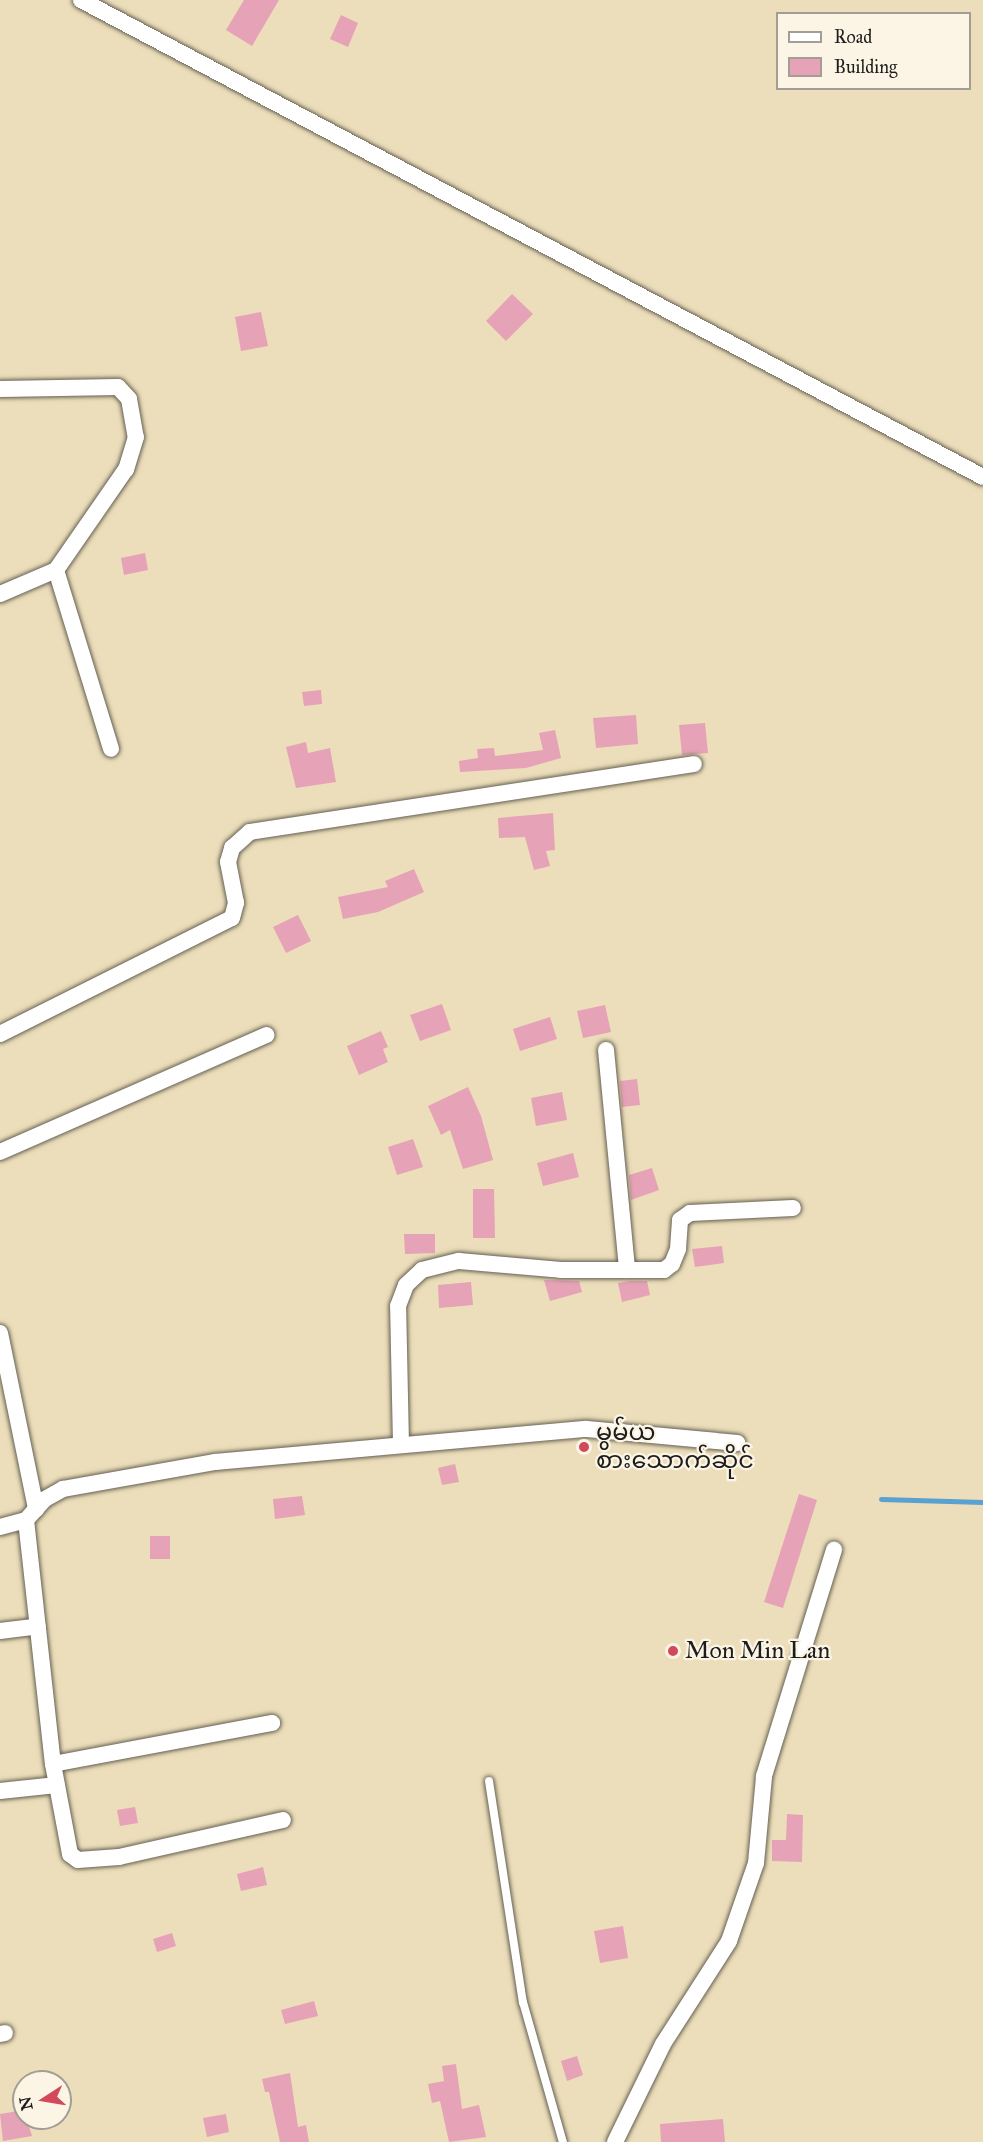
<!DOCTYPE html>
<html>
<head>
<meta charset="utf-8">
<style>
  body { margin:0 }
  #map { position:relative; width:983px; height:2142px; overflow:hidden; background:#ecdeba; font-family:"IM FELL Great Primer","Noto Sans Myanmar",serif }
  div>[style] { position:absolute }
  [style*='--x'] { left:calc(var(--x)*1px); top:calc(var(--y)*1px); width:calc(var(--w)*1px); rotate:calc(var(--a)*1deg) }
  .stream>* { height:5px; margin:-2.5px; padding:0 2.5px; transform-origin:2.5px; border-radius:2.5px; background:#59a1d0 }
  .building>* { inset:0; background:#e6a2b6 }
  .roads { filter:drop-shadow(0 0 2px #656053) drop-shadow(0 0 2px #656053) }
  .lane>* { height:8px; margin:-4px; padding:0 4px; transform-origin:4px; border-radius:4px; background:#fff }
  .street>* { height:16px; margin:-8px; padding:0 8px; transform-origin:8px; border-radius:8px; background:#fff }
  .dots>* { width:16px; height:16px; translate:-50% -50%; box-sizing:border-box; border:3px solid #fcf5e5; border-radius:50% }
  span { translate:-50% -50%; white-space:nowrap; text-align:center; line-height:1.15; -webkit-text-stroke:4.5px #fcf5e5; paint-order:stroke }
  .poi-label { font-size:24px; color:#1c1c1c }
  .left { translate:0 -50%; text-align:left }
  .legend { position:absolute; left:776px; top:12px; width:195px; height:78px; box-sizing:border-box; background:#fcf5e5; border:2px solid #a29e95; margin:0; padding:8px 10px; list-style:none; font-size:18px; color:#1c1c1c }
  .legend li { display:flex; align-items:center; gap:12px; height:30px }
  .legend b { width:30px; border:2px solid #a29e95 }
  .north { position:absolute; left:12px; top:2070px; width:60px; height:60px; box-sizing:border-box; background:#fcf5e5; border:2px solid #a29e95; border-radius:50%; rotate:258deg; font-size:16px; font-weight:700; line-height:24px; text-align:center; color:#1c1c1c }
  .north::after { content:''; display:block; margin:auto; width:21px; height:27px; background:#d1495b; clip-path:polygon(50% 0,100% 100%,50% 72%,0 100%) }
</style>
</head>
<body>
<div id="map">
  <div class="stream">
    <i style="--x:881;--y:1499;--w:102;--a:1.7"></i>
  </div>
  <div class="building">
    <i style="clip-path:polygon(244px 0,279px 0,252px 46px,226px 30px)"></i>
    <i style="clip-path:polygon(341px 15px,358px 23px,348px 47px,330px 39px)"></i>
    <i style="clip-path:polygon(512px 294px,533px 314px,506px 341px,486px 321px)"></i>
    <i style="clip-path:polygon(261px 312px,268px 346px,241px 351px,235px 317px)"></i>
    <i style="clip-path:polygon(145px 553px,148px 570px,124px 575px,121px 558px)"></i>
    <i style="clip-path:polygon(321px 690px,322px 704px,304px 706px,302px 692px)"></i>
    <i style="clip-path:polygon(636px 715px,638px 744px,596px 748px,593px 718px)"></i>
    <i style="clip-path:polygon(705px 723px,708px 753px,682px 755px,679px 725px)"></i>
    <i style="clip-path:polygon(555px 730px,561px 758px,526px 768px,460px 772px,459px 761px,478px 758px,477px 749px,494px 748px,495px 756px,543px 750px,539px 733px)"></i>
    <i style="clip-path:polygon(306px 742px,308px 753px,330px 748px,336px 782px,296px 788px,286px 747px)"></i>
    <i style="clip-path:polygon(553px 813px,555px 850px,546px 851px,550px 866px,534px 870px,525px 837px,499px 838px,498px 818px)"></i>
    <i style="clip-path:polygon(414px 869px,424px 892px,378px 912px,343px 919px,338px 897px,388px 887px,385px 881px)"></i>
    <i style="clip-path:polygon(298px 915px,311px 941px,286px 953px,273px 927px)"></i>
    <i style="clip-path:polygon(442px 1004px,451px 1030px,420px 1041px,410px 1015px)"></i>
    <i style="clip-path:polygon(605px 1005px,611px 1032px,583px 1038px,577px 1011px)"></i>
    <i style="clip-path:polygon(550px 1017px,557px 1039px,520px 1051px,513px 1029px)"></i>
    <i style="clip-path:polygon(381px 1031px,388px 1047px,383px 1049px,388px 1062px,359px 1075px,347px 1046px)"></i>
    <i style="clip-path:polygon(637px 1079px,640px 1105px,622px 1107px,620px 1081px)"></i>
    <i style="clip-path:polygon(468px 1087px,481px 1116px,493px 1160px,463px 1169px,450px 1130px,441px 1135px,428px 1106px)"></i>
    <i style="clip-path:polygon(562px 1092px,567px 1120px,536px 1126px,531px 1098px)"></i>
    <i style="clip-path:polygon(413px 1139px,423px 1167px,397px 1175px,388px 1147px)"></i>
    <i style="clip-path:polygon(573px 1153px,579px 1177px,543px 1186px,537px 1163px)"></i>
    <i style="clip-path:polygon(652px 1168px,659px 1190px,631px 1200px,629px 1175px)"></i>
    <i style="clip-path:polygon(473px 1189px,494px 1189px,495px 1238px,473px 1238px)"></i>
    <i style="clip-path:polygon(404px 1234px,435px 1234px,435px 1253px,405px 1254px)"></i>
    <i style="clip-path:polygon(722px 1246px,724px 1263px,695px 1267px,692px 1249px)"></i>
    <i style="clip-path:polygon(544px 1280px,579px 1281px,582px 1292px,550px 1301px)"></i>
    <i style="clip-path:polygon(630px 1281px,647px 1281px,650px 1295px,622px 1302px,618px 1283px)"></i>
    <i style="clip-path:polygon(471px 1282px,473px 1305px,439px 1308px,438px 1285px)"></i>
    <i style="clip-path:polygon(455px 1464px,459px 1482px,442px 1485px,438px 1468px)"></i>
    <i style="clip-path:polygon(799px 1494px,817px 1500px,783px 1608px,764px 1602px)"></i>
    <i style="clip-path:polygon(302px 1496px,305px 1515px,275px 1519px,273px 1499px)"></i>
    <i style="clip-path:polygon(150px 1536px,170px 1536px,170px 1559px,150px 1559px)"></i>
    <i style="clip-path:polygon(135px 1807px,138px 1823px,120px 1826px,117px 1810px)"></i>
    <i style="clip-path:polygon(787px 1814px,803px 1815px,802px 1862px,772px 1861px,772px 1840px,786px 1840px)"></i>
    <i style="clip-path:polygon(263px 1867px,267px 1885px,241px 1891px,237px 1874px)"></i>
    <i style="clip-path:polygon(623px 1926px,628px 1958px,600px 1963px,594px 1931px)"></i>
    <i style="clip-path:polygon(172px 1933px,176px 1946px,157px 1952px,153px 1939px)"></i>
    <i style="clip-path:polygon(314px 2001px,318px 2016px,285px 2024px,281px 2010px)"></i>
    <i style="clip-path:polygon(577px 2056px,583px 2075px,567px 2081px,561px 2061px)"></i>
    <i style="clip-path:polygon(456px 2064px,462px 2109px,479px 2105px,486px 2137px,449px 2142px,440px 2101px,432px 2103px,428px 2084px,444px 2081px,442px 2066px)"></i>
    <i style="clip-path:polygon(290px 2073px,298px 2127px,306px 2125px,309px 2142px,280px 2142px,269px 2092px,265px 2092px,262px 2079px)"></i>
    <i style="clip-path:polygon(24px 2110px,32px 2136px,3px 2141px,0 2114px)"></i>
    <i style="clip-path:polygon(226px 2114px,229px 2132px,207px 2137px,203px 2118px)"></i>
    <i style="clip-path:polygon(723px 2119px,725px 2142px,661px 2142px,660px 2124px)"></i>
  </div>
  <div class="roads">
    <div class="lane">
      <i style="--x:489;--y:1781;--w:224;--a:81.3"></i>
      <i style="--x:523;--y:2002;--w:146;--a:74.1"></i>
    </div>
    <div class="street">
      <i style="--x:81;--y:0;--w:1020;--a:27.87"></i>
      <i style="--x:0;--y:389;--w:118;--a:-1"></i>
      <i style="--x:118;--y:387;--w:16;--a:47"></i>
      <i style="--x:129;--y:399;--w:39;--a:80"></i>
      <i style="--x:136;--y:437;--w:34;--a:107"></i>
      <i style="--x:126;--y:469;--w:123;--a:124.7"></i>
      <i style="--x:56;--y:570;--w:61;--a:156.8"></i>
      <i style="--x:56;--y:570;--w:187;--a:72.9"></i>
      <i style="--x:0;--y:1034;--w:259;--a:-26.6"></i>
      <i style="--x:232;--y:918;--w:16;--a:-75"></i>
      <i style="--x:236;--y:903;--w:42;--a:-101"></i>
      <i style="--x:228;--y:862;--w:15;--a:-74"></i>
      <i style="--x:232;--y:848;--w:24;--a:-42"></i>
      <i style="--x:250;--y:832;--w:449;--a:-8.7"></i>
      <i style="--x:606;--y:1050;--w:221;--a:84.5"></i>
      <i style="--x:0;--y:1152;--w:291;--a:-23.7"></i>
      <i style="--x:0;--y:1333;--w:180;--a:78.4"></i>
      <i style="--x:401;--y:1445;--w:139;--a:-91.2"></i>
      <i style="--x:398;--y:1306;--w:22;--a:-69"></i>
      <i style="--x:406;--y:1285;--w:22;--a:-43"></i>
      <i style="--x:422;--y:1270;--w:38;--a:-14"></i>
      <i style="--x:459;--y:1261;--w:102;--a:5"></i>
      <i style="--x:561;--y:1270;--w:103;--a:0"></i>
      <i style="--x:664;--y:1270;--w:10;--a:-37"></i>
      <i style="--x:672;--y:1264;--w:16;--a:-68"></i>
      <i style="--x:678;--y:1249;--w:29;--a:-86"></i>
      <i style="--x:680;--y:1220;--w:12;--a:-35"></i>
      <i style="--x:690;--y:1213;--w:103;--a:-2.8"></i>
      <i style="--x:26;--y:1520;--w:245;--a:83.7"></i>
      <i style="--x:53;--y:1764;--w:92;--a:79.3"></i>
      <i style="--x:70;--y:1854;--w:10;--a:37"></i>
      <i style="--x:78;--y:1860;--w:41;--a:-4.2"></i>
      <i style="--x:119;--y:1857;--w:168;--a:-12.7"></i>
      <i style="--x:0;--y:1527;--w:27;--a:-15"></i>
      <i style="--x:26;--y:1520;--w:28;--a:-48"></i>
      <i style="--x:45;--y:1499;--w:21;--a:-29"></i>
      <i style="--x:63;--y:1489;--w:154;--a:-10.1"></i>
      <i style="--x:215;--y:1462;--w:373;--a:-5.1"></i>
      <i style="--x:587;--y:1429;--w:151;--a:5.3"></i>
      <i style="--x:0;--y:1631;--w:38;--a:-7"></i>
      <i style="--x:53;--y:1764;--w:223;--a:-10.6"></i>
      <i style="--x:0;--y:1791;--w:57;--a:-6"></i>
      <i style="--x:0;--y:2034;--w:5;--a:-11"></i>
      <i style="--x:615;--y:2142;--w:109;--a:-63.9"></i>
      <i style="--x:663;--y:2044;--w:122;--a:-57.3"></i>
      <i style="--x:729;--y:1941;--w:83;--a:-70.9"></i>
      <i style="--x:756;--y:1863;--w:87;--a:-84.7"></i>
      <i style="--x:764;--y:1776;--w:237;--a:-72.8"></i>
    </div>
  </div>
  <div class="dots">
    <i style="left:584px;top:1447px;background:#d1495b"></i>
    <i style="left:673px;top:1651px;background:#d1495b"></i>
  </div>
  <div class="poi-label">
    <span class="left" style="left:596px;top:1447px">မွမ်ယ<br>စားသောက်ဆိုင်</span>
    <span class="left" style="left:685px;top:1651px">Mon Min Lan</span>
  </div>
  <ul class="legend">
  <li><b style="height:8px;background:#fff"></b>Road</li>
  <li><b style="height:16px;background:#e6a2b6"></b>Building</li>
  </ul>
  <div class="north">N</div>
</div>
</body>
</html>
